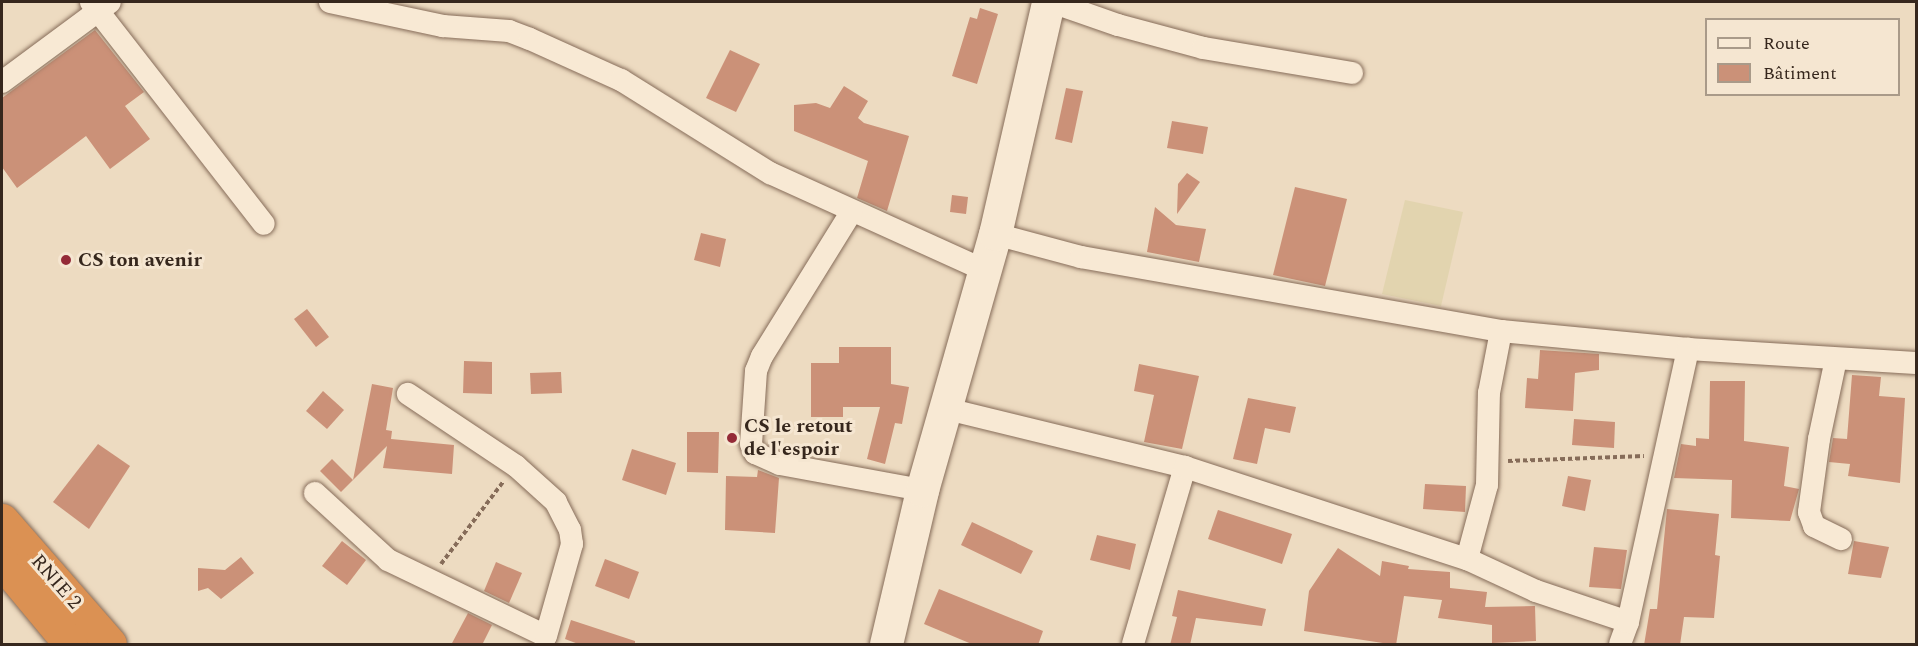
<!DOCTYPE html>
<html>
<head>
<meta charset="utf-8">
<style>
  body { margin:0 }
  #map { position:relative; width:1918px; height:646px; overflow:hidden; background:#eddbc1; font-family:Spectral,serif }
  div>[style] { position:absolute }
  [style*='--x'] { left:calc(var(--x)*1px); top:calc(var(--y)*1px); width:calc(var(--w)*1px); rotate:calc(var(--a)*1deg) }
  .farmland>* { inset:0; background:#e2d4af }
  .building>* { inset:0; background:#cb9178 }
  .path>* { height:4px; margin-top:-2px; transform-origin:0; background:repeating-linear-gradient(90deg,#866c59 0 4.5px,transparent 0 7.5px) }
  .roads { filter:drop-shadow(0 0 2px #866c59) drop-shadow(0 0 2px #866c59) }
  .street>* { height:22px; margin:-11px; padding:0 11px; transform-origin:11px; border-radius:11px; background:#f8e9d4 }
  .secondary>* { height:33px; margin:-16.5px; padding:0 16.5px; transform-origin:16.5px; border-radius:16.5px; background:#f8e9d4 }
  .highway>* { height:33px; margin:-16.5px; padding:0 16.5px; transform-origin:16.5px; border-radius:16.5px; background:#db9153 }
  .dots>* { width:16px; height:16px; translate:-50% -50%; box-sizing:border-box; border:3px solid #f5e6d1; border-radius:50% }
  span { translate:-50% -50%; white-space:nowrap; text-align:center; line-height:1.15; -webkit-text-stroke:6px #f5e6d1; paint-order:stroke }
  .poi-label { font-size:20px; color:#36271d; font-weight:700 }
  .left { translate:0 -50%; text-align:left }
  .street-label { font-size:20px; color:#36271d }
  .frame { position:absolute; inset:0; border:3px solid #36271d; pointer-events:none }
  .legend { position:absolute; left:1705px; top:18px; width:195px; height:78px; box-sizing:border-box; background:#f5e6d1; border:2px solid #a99a89; margin:0; padding:8px 10px; list-style:none; font-size:18px; color:#36271d }
  .legend li { display:flex; align-items:center; gap:12px; height:30px }
  .legend b { width:30px; border:2px solid #a99a89 }
</style>
</head>
<body>
<div id="map">
  <div class="farmland">
    <i style="clip-path:polygon(1405px 200px,1463px 212px,1441px 306px,1382px 294px)"></i>
  </div>
  <div class="building">
    <i style="clip-path:polygon(980px 8px,998px 14px,977px 84px,952px 76px,970px 17px,977px 19px)"></i>
    <i style="clip-path:polygon(95px 30px,144px 92px,125px 106px,150px 139px,110px 169px,86px 136px,17px 188px,2px 167px,2px 98px)"></i>
    <i style="clip-path:polygon(730px 50px,760px 64px,736px 112px,706px 98px)"></i>
    <i style="clip-path:polygon(844px 86px,868px 101px,858px 118px,864px 123px,909px 136px,887px 211px,857px 198px,868px 161px,794px 131px,794px 105px,816px 103px,830px 108px)"></i>
    <i style="clip-path:polygon(1066px 88px,1083px 91px,1072px 143px,1055px 139px)"></i>
    <i style="clip-path:polygon(1172px 121px,1208px 127px,1203px 154px,1167px 148px)"></i>
    <i style="clip-path:polygon(1187px 173px,1200px 182px,1177px 214px,1178px 184px)"></i>
    <i style="clip-path:polygon(1295px 187px,1347px 199px,1325px 286px,1273px 275px)"></i>
    <i style="clip-path:polygon(952px 195px,968px 197px,966px 214px,950px 212px)"></i>
    <i style="clip-path:polygon(1155px 207px,1176px 225px,1206px 229px,1199px 262px,1147px 252px)"></i>
    <i style="clip-path:polygon(701px 233px,726px 239px,720px 267px,694px 260px)"></i>
    <i style="clip-path:polygon(307px 309px,329px 337px,316px 347px,294px 319px)"></i>
    <i style="clip-path:polygon(839px 347px,891px 347px,891px 384px,909px 387px,902px 424px,895px 423px,885px 464px,867px 459px,880px 407px,843px 407px,843px 417px,811px 417px,811px 363px,839px 363px)"></i>
    <i style="clip-path:polygon(1540px 350px,1599px 354px,1599px 370px,1575px 373px,1573px 411px,1525px 408px,1527px 378px,1538px 379px)"></i>
    <i style="clip-path:polygon(464px 361px,492px 362px,492px 394px,463px 393px)"></i>
    <i style="clip-path:polygon(1139px 364px,1199px 376px,1182px 449px,1144px 442px,1154px 395px,1134px 391px)"></i>
    <i style="clip-path:polygon(561px 372px,562px 393px,531px 394px,530px 373px)"></i>
    <i style="clip-path:polygon(1852px 375px,1881px 377px,1879px 396px,1905px 398px,1900px 483px,1848px 476px,1850px 464px,1829px 462px,1833px 438px,1847px 439px)"></i>
    <i style="clip-path:polygon(1710px 381px,1745px 381px,1744px 441px,1789px 447px,1784px 486px,1799px 489px,1790px 521px,1731px 518px,1732px 480px,1674px 478px,1681px 444px,1696px 446px,1696px 438px,1709px 439px)"></i>
    <i style="clip-path:polygon(372px 384px,393px 388px,386px 430px,392px 431px,391px 439px,454px 445px,452px 474px,383px 468px,387px 446px,341px 492px,320px 471px,332px 459px,353px 480px)"></i>
    <i style="clip-path:polygon(323px 391px,344px 410px,327px 429px,306px 411px)"></i>
    <i style="clip-path:polygon(1248px 398px,1296px 407px,1290px 433px,1265px 428px,1257px 464px,1233px 459px)"></i>
    <i style="clip-path:polygon(1574px 419px,1615px 422px,1614px 448px,1572px 445px)"></i>
    <i style="clip-path:polygon(687px 432px,719px 432px,718px 473px,687px 472px)"></i>
    <i style="clip-path:polygon(98px 444px,130px 466px,89px 529px,53px 502px)"></i>
    <i style="clip-path:polygon(632px 449px,676px 463px,666px 495px,622px 480px)"></i>
    <i style="clip-path:polygon(758px 470px,779px 478px,775px 533px,725px 530px,726px 476px,757px 477px)"></i>
    <i style="clip-path:polygon(1568px 476px,1591px 480px,1585px 511px,1562px 506px)"></i>
    <i style="clip-path:polygon(1425px 484px,1466px 486px,1465px 512px,1423px 509px)"></i>
    <i style="clip-path:polygon(1667px 509px,1719px 514px,1715px 555px,1720px 556px,1714px 618px,1684px 617px,1680px 645px,1644px 645px,1650px 609px,1657px 609px)"></i>
    <i style="clip-path:polygon(1218px 510px,1292px 534px,1282px 564px,1208px 539px)"></i>
    <i style="clip-path:polygon(972px 522px,1033px 551px,1021px 574px,961px 545px)"></i>
    <i style="clip-path:polygon(1097px 535px,1136px 544px,1130px 570px,1090px 560px)"></i>
    <i style="clip-path:polygon(342px 541px,366px 560px,347px 585px,322px 566px)"></i>
    <i style="clip-path:polygon(1854px 541px,1889px 547px,1881px 578px,1848px 574px)"></i>
    <i style="clip-path:polygon(1594px 547px,1627px 550px,1621px 589px,1589px 587px)"></i>
    <i style="clip-path:polygon(1338px 548px,1380px 576px,1382px 561px,1409px 566px,1408px 569px,1450px 572px,1450px 588px,1487px 592px,1485px 607px,1535px 606px,1536px 641px,1492px 643px,1492px 625px,1438px 618px,1442px 600px,1404px 596px,1396px 645px,1304px 631px,1309px 591px)"></i>
    <i style="clip-path:polygon(241px 557px,254px 573px,221px 599px,208px 588px,198px 591px,198px 568px,225px 570px)"></i>
    <i style="clip-path:polygon(605px 559px,639px 572px,629px 599px,595px 586px)"></i>
    <i style="clip-path:polygon(496px 562px,522px 573px,509px 603px,484px 591px)"></i>
    <i style="clip-path:polygon(939px 589px,1043px 631px,1038px 645px,974px 645px,924px 624px)"></i>
    <i style="clip-path:polygon(1178px 590px,1266px 609px,1262px 626px,1196px 618px,1190px 645px,1170px 645px,1177px 617px,1172px 616px)"></i>
    <i style="clip-path:polygon(468px 613px,492px 625px,482px 645px,451px 645px)"></i>
    <i style="clip-path:polygon(571px 620px,635px 641px,635px 645px,581px 645px,565px 639px)"></i>
  </div>
  <div class="path">
    <i style="--x:1508;--y:461;--w:136;--a:-2.1"></i>
    <i style="--x:441;--y:564;--w:103;--a:-52.9"></i>
  </div>
  <div class="roads">
    <div class="street">
      <i style="--x:91;--y:2;--w:281;--a:52.1"></i>
      <i style="--x:330;--y:2;--w:116;--a:12"></i>
      <i style="--x:443;--y:26;--w:66;--a:4.3"></i>
      <i style="--x:509;--y:31;--w:22;--a:21"></i>
      <i style="--x:530;--y:39;--w:100;--a:24.3"></i>
      <i style="--x:621;--y:80;--w:176;--a:32"></i>
      <i style="--x:770;--y:173;--w:235;--a:24.4"></i>
      <i style="--x:1052;--y:2;--w:70;--a:19.2"></i>
      <i style="--x:1118;--y:25;--w:88;--a:15.1"></i>
      <i style="--x:1203;--y:48;--w:151;--a:9.5"></i>
      <i style="--x:2;--y:82;--w:134;--a:-36.5"></i>
      <i style="--x:852;--y:211;--w:171;--a:121.8"></i>
      <i style="--x:762;--y:356;--w:16;--a:112"></i>
      <i style="--x:756;--y:371;--w:73;--a:93.9"></i>
      <i style="--x:751;--y:444;--w:10;--a:66"></i>
      <i style="--x:755;--y:453;--w:27;--a:24"></i>
      <i style="--x:780;--y:464;--w:144;--a:10.4"></i>
      <i style="--x:995;--y:234;--w:89;--a:15"></i>
      <i style="--x:1081;--y:257;--w:426;--a:10"></i>
      <i style="--x:1501;--y:331;--w:188;--a:5.5"></i>
      <i style="--x:1688;--y:349;--w:228;--a:3.5"></i>
      <i style="--x:1836;--y:359;--w:82;--a:102"></i>
      <i style="--x:1819;--y:439;--w:74;--a:97.8"></i>
      <i style="--x:1809;--y:512;--w:15;--a:70"></i>
      <i style="--x:1814;--y:526;--w:30;--a:26"></i>
      <i style="--x:947;--y:409;--w:245;--a:13.7"></i>
      <i style="--x:1185;--y:467;--w:184;--a:106.4"></i>
      <i style="--x:1185;--y:467;--w:297;--a:18.1"></i>
      <i style="--x:1467;--y:559;--w:76;--a:24.9"></i>
      <i style="--x:1536;--y:591;--w:97;--a:18.6"></i>
      <i style="--x:315;--y:493;--w:99;--a:42.5"></i>
      <i style="--x:388;--y:560;--w:175;--a:25.7"></i>
      <i style="--x:546;--y:636;--w:96;--a:-74.2"></i>
      <i style="--x:572;--y:544;--w:14;--a:-98"></i>
      <i style="--x:570;--y:530;--w:31;--a:-117"></i>
      <i style="--x:556;--y:502;--w:54;--a:-138"></i>
      <i style="--x:516;--y:466;--w:130;--a:-146.3"></i>
      <i style="--x:1467;--y:559;--w:77;--a:-74.9"></i>
      <i style="--x:1487;--y:485;--w:92;--a:-88.8"></i>
      <i style="--x:1489;--y:393;--w:63;--a:-79"></i>
      <i style="--x:1620;--y:644;--w:23;--a:-70"></i>
      <i style="--x:1628;--y:622;--w:280;--a:-77.6"></i>
    </div>
    <div class="secondary">
      <i style="--x:886;--y:644;--w:158;--a:-76.8"></i>
      <i style="--x:922;--y:490;--w:266;--a:-74.1"></i>
      <i style="--x:995;--y:234;--w:238;--a:-77.1"></i>
    </div>
    <div class="highway">
      <i style="--x:2;--y:520;--w:164;--a:48.9"></i>
      <i style="--x:2;--y:562;--w:107;--a:50.3"></i>
    </div>
  </div>
  <div class="dots">
    <i style="left:66px;top:260px;background:#942a37"></i>
    <i style="left:732px;top:438px;background:#942a37"></i>
  </div>
  <div class="poi-label">
    <span class="left" style="left:78px;top:260px">CS ton avenir</span>
    <span class="left" style="left:744px;top:438px">CS le retout<br>de l'espoir</span>
  </div>
  <div class="street-label">
    <span style="left:56px;top:582px;rotate:49deg">RNIE 2</span>
  </div>
  <div class="frame"></div>
  <ul class="legend">
  <li><b style="height:8px;background:#f8e9d4"></b>Route</li>
  <li><b style="height:16px;background:#cb9178"></b>Bâtiment</li>
  </ul>
</div>
</body>
</html>
